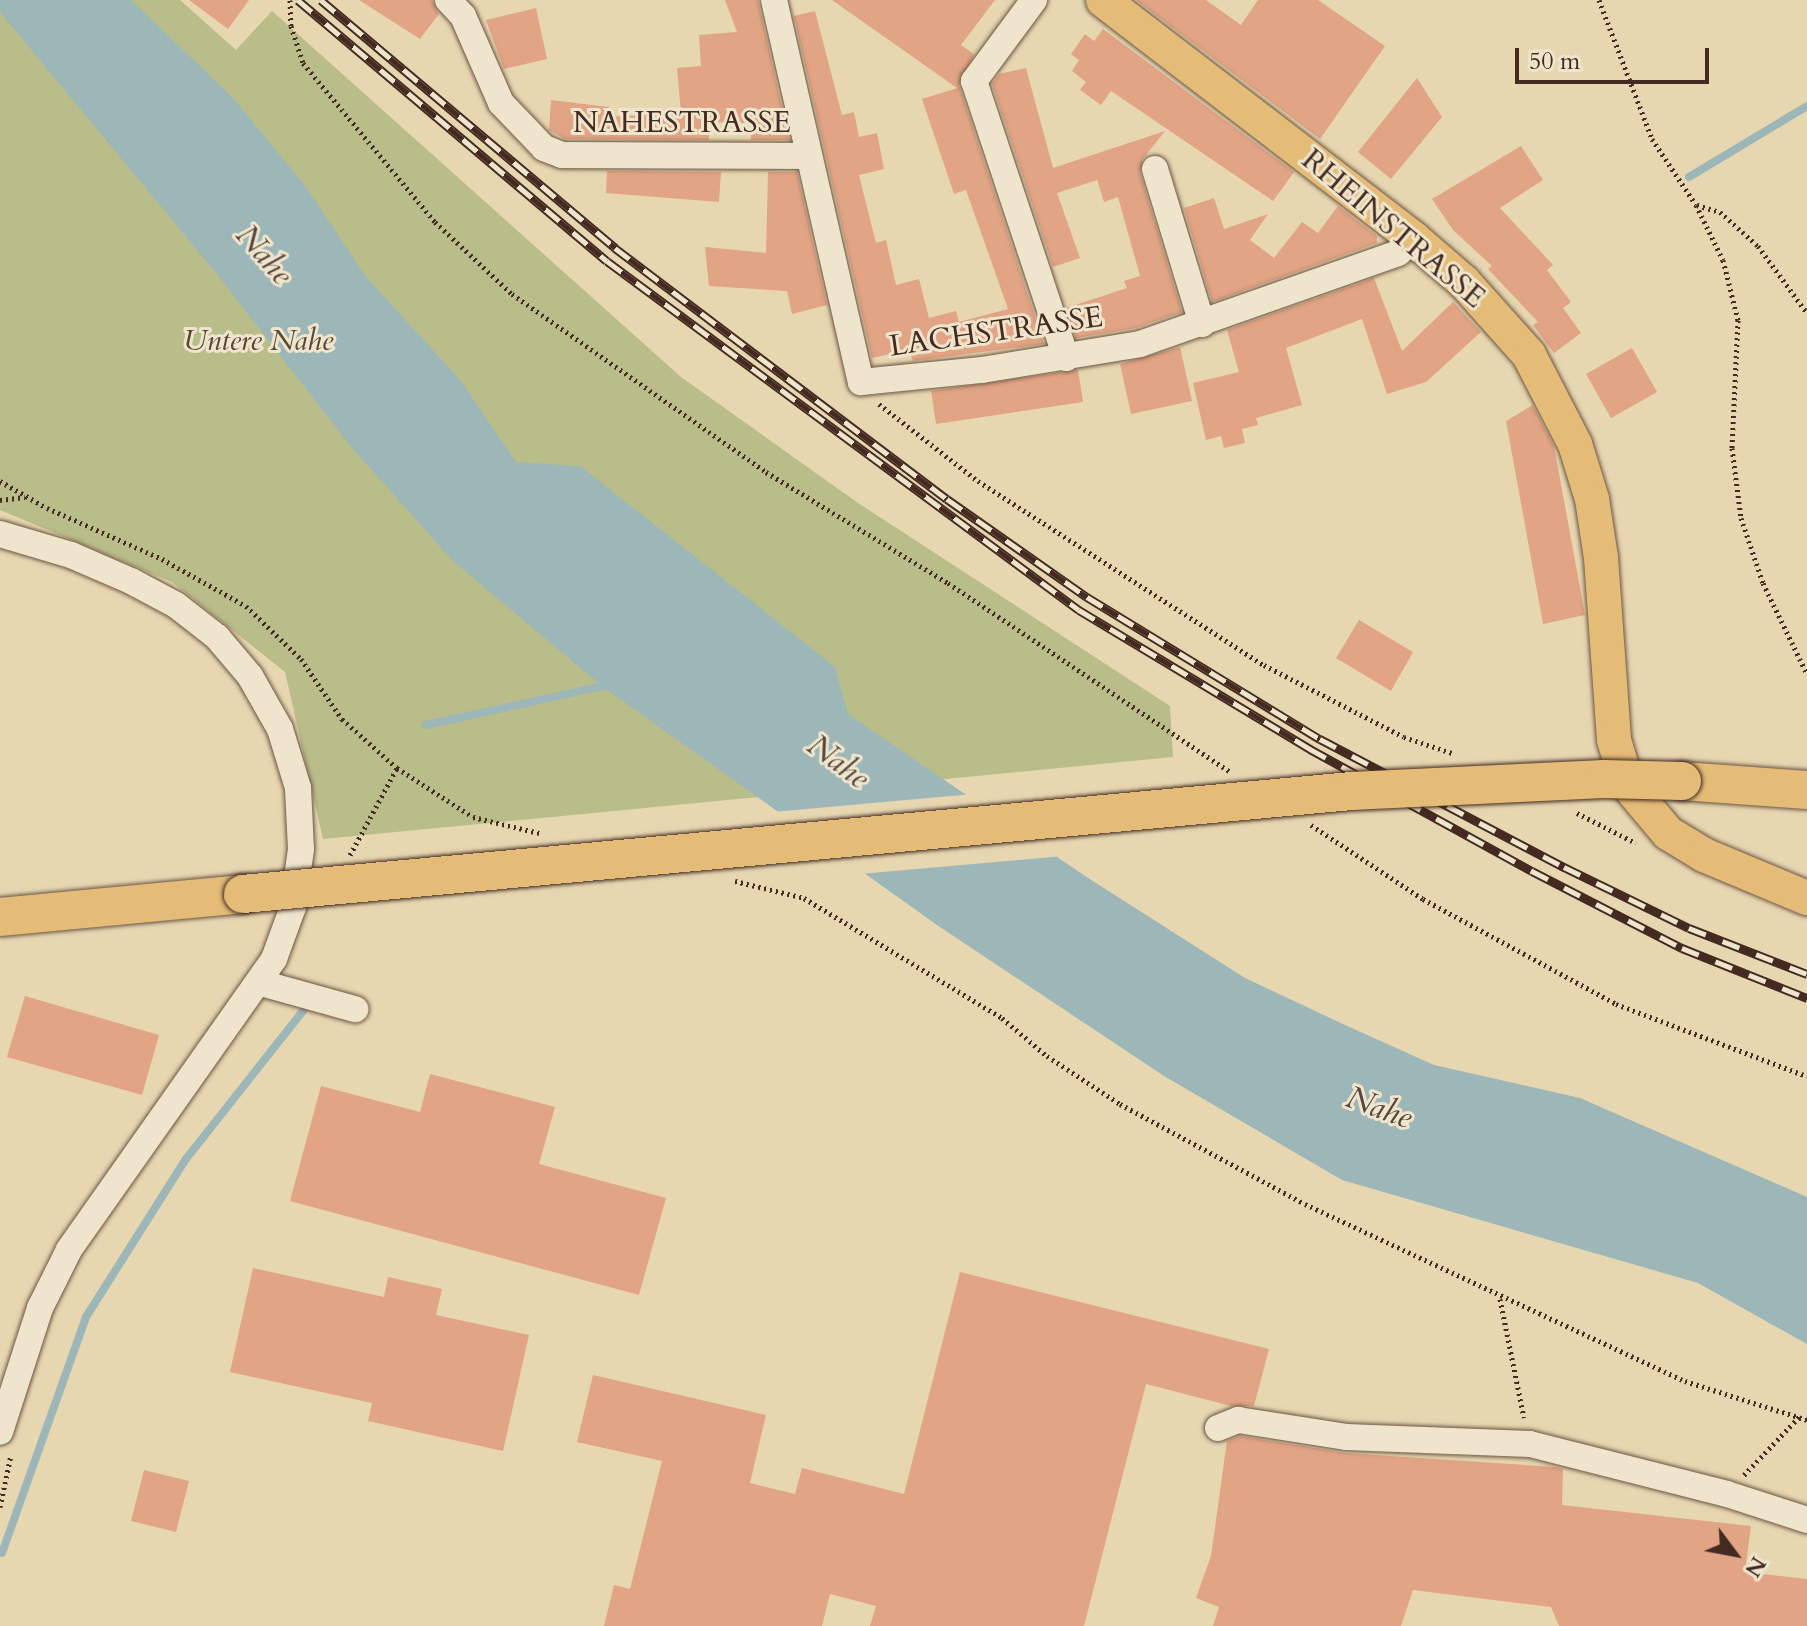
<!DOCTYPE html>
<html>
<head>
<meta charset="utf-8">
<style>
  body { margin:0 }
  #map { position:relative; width:1807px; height:1626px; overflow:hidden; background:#e7d7b1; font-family:Cardo,serif }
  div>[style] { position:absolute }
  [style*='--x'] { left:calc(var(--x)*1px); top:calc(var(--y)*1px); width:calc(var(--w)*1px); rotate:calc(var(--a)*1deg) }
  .green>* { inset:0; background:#b9bd89 }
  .water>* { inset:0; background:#9db6b8 }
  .pier>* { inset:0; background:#e7d7b1 }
  .stream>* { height:8px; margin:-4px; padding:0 4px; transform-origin:4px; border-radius:4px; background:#9db6b8 }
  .building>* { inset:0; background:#e1a484 }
  .path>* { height:5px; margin-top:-2.5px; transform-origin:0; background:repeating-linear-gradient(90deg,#442a20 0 2px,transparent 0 6px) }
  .roads { filter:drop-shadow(0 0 2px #6d5544) drop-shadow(0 0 2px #6d5544) }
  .minor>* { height:26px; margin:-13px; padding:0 13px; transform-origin:13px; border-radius:13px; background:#efe5cc }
  .major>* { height:34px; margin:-17px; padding:0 17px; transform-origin:17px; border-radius:17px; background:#e4bc78 }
  .highway>* { height:38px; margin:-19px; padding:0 19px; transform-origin:19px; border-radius:19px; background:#e4bc78 }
  .rail>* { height:9px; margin-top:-4.5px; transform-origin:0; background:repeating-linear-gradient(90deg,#efe5cc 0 18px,#442a20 0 36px); box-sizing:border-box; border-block:2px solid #442a20 }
  .bridges { filter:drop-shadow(0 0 2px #442a20) drop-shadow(0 0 2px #442a20) }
  .highway-bridge>* { height:38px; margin:-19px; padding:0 19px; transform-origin:19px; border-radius:19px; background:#e4bc78 }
  span { translate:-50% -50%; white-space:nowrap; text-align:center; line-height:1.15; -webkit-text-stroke:6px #efe5cc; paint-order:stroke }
  .street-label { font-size:30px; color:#442a20 }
  .park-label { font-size:30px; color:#5b4735; font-style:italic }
  .water-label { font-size:32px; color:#56463e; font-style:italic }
  .north { position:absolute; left:1695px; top:1514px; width:80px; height:80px; -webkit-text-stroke:6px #efe5cc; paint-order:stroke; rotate:122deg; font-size:22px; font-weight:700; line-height:32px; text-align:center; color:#442a20 }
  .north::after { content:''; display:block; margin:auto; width:28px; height:36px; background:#442a20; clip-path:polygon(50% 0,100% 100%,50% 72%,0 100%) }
  .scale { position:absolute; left:1515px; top:48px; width:194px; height:36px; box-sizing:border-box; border:4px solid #442a20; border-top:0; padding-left:10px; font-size:24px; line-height:28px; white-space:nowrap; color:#442a20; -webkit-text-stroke:6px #efe5cc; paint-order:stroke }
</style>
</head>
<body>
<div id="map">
  <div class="green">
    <i style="clip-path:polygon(0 0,180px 0,236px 50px,272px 11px,681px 377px,858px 503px,1170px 706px,1173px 757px,323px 839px,285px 672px,172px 582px,0 510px)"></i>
  </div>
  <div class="water">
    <i style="clip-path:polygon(0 0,131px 0,233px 98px,306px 187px,366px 277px,460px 380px,516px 462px,580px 466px,835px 667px,848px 714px,1085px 876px,1245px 978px,1345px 1025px,1434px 1065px,1580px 1098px,1807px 1197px,1807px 1344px,1698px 1283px,1342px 1180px,1164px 1076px,937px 925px,603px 687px,453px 561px,352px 448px,216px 273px,0 12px)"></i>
  </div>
  <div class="pier">
    <i style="clip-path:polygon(973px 794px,1064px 856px,860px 874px,773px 812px)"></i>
  </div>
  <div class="stream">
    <i style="--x:1689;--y:177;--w:138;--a:-31"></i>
    <i style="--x:426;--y:725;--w:190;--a:-12.4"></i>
    <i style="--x:2;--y:1553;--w:251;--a:-70.4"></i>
    <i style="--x:86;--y:1317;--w:187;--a:-57.7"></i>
    <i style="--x:186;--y:1159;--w:189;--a:-51.7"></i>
  </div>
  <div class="building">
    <i style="clip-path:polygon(189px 0,249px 0,228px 29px)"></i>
    <i style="clip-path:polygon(359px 0,432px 0,439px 14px,420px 39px)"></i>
    <i style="clip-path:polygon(725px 0,758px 0,789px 140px,751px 140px,751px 123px,709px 122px,709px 140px,565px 139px,549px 130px,551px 100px,609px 107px,608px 117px,681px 113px,677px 68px,701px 66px,699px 35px,737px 32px)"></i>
    <i style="clip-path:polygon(832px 0,995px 0,961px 45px,974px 54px,959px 85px,1044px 344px,913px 361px,909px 350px,872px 358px,794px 16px,815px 11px,842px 115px,854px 112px,859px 137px,877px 133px,884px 169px,859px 175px,876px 243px,886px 240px,896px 285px,919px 279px,929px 318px,956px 311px,959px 322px,1008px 309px,966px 190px,954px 194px,922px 99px,957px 88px)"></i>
    <i style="clip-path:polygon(1136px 0,1206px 0,1241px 25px,1258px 0,1318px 0,1385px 46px,1320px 139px)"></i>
    <i style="clip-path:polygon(536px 8px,547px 59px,504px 69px,486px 20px)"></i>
    <i style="clip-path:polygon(1103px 29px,1294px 172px,1273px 201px,1111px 91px,1101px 105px,1080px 90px,1086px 82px,1072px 71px,1079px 60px,1071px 54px,1085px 34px,1094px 41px)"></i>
    <i style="clip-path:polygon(1026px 68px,1053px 168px,1165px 131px,1143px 159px,1140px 173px,1182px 312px,1136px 328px,1076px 338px,1066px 308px,1127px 288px,1124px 281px,1140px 276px,1118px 197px,1104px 202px,1097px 180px,1057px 193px,1080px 258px,1053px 267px,992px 84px,999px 74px)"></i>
    <i style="clip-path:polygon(1417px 78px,1442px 117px,1391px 179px,1358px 152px)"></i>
    <i style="clip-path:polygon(1521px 146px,1543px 180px,1500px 208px,1553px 265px,1547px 270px,1571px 302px,1563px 308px,1581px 333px,1554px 353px,1533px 325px,1538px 322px,1488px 269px,1492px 266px,1453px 230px,1432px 199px)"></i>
    <i style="clip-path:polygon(607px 171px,721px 172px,719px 202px,606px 193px)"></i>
    <i style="clip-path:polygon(768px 172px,797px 172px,827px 305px,792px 314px,787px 291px,709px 286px,705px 247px,766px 253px)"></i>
    <i style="clip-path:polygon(1214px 198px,1224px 229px,1268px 214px,1250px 240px,1274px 258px,1302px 222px,1318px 233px,1338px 206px,1377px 236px,1377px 243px,1212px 302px,1184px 208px)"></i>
    <i style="clip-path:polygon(1374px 278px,1402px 351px,1453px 302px,1481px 332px,1426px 382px,1387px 394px,1362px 319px,1286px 348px,1302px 405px,1256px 418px,1258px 425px,1242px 429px,1245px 443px,1224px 448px,1221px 436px,1206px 440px,1193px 383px,1239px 372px,1227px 330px)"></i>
    <i style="clip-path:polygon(1180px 347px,1192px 401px,1131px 414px,1120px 364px)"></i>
    <i style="clip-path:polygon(1632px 348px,1657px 392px,1611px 418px,1586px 374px)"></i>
    <i style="clip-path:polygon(1078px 370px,1083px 402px,936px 424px,931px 391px)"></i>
    <i style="clip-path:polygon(1533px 405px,1554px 446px,1585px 615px,1543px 624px,1506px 421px)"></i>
    <i style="clip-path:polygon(1359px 620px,1413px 652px,1391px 691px,1336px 658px)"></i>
    <i style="clip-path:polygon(25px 996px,159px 1035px,142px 1095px,7px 1057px)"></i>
    <i style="clip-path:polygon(430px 1074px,555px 1107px,539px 1164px,666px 1198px,639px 1295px,290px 1201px,321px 1086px,420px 1112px)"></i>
    <i style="clip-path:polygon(253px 1268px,384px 1297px,388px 1277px,442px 1289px,436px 1315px,529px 1335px,503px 1451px,368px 1421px,372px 1403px,230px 1372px)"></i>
    <i style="clip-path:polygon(960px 1272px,1269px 1349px,1254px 1406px,1231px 1406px,1146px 1384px,1084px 1626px,870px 1626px,876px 1606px,830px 1594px,822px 1626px,604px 1626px,614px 1585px,630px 1589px,662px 1461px,577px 1442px,593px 1375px,766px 1415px,750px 1483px,795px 1494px,802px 1468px,904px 1494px)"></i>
    <i style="clip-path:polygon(1240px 1436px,1345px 1453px,1555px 1467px,1563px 1469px,1562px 1505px,1751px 1526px,1745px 1572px,1807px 1579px,1807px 1626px,1559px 1626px,1551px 1607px,1413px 1590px,1401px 1626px,1213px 1626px,1219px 1607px,1196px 1598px,1211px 1556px,1227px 1441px)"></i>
    <i style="clip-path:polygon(144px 1470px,189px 1481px,176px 1532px,131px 1521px)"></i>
  </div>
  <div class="path">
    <i style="--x:290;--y:0;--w:26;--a:88"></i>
    <i style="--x:291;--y:26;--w:39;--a:72"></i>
    <i style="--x:303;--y:63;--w:207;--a:50.3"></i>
    <i style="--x:435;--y:222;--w:105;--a:43.1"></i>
    <i style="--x:512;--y:294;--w:310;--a:35"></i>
    <i style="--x:766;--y:472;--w:213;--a:31.4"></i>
    <i style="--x:948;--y:583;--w:338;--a:33.8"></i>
    <i style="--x:1599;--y:0;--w:149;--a:69.1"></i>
    <i style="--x:1652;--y:139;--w:79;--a:56.3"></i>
    <i style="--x:1696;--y:205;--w:61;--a:63.9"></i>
    <i style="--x:1723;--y:260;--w:62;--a:76"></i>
    <i style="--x:1738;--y:320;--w:128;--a:92.7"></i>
    <i style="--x:1732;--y:448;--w:71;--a:82.7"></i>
    <i style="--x:1741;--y:518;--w:69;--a:71.3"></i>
    <i style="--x:1763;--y:583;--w:101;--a:64.2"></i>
    <i style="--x:1697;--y:205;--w:24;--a:17"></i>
    <i style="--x:1720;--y:212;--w:51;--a:41.8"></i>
    <i style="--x:1758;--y:246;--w:83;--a:53.8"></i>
    <i style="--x:879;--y:404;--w:125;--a:37.9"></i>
    <i style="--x:978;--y:481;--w:340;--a:32.8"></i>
    <i style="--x:1264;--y:665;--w:157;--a:27.2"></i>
    <i style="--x:1404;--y:737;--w:51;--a:18.4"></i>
    <i style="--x:0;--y:481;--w:54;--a:29.9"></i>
    <i style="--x:47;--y:508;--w:126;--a:23.9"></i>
    <i style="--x:162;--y:559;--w:96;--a:29.2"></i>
    <i style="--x:246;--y:606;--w:76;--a:43.9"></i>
    <i style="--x:301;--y:659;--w:73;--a:55.7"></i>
    <i style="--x:342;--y:719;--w:74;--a:41.7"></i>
    <i style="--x:397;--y:768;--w:90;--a:32.8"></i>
    <i style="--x:473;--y:817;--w:68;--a:13.6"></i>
    <i style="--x:0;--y:500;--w:25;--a:-7"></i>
    <i style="--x:1577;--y:813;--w:66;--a:27"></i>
    <i style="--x:1311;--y:825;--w:134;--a:33.5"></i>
    <i style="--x:1423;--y:899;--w:220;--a:28.5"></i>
    <i style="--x:1616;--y:1004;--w:204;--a:20.7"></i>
    <i style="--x:350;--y:855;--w:99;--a:-61.6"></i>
    <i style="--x:735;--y:881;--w:71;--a:13.8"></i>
    <i style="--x:804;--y:898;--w:232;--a:31.2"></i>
    <i style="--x:1002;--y:1018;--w:59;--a:40.2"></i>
    <i style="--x:1047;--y:1056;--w:87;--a:33.3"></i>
    <i style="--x:1120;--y:1104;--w:210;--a:28.4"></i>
    <i style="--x:1305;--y:1204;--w:419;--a:25"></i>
    <i style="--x:1685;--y:1381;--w:128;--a:17.7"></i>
    <i style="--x:1500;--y:1299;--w:121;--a:78.6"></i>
    <i style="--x:1744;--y:1475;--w:81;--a:-46.5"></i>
    <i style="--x:0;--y:1507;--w:53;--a:-78.1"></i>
  </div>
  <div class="roads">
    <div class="minor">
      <i style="--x:448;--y:0;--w:22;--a:47"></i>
      <i style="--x:463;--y:16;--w:95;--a:66.4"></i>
      <i style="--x:501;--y:103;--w:62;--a:46.3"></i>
      <i style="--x:544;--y:148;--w:19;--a:21"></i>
      <i style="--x:562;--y:155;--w:247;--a:0.2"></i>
      <i style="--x:774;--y:0;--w:392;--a:77.2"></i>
      <i style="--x:861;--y:382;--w:122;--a:-5.7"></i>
      <i style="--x:982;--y:370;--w:160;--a:-9.3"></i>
      <i style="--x:1140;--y:344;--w:274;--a:-19.4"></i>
      <i style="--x:1398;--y:253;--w:21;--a:-41"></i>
      <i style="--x:1034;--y:0;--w:101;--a:126.5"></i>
      <i style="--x:974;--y:81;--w:292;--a:71.6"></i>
      <i style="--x:1155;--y:169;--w:162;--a:73.1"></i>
      <i style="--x:0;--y:534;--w:74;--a:16.5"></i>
      <i style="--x:71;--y:555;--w:65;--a:23.4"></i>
      <i style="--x:131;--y:581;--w:51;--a:28.1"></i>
      <i style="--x:176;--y:605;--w:52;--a:38"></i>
      <i style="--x:217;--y:637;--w:51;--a:49.8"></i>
      <i style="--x:250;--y:676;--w:61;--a:60.5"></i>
      <i style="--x:280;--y:729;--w:62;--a:73"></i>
      <i style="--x:298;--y:788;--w:61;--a:87.2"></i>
      <i style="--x:301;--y:849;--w:59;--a:97.9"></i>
      <i style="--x:293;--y:907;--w:55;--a:110.1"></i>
      <i style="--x:274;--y:959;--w:356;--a:125.2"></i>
      <i style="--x:69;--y:1250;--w:65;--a:116.6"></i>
      <i style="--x:40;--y:1308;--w:130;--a:107.9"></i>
      <i style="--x:261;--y:983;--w:98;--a:15.5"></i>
      <i style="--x:1218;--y:1428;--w:22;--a:-22"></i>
      <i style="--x:1238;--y:1420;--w:109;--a:8.9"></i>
      <i style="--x:1346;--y:1437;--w:184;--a:2.2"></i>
      <i style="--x:1530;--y:1444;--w:203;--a:14.2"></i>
      <i style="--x:1727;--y:1494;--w:84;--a:18"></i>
    </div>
    <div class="major">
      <i style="--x:1103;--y:0;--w:392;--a:37.5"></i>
      <i style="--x:1414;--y:239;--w:66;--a:40.7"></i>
      <i style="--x:1464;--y:282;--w:98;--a:48.3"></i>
      <i style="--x:1529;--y:355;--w:100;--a:62.7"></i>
      <i style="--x:1575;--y:444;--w:58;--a:72.8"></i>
      <i style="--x:1592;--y:499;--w:60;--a:81.3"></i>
      <i style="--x:1601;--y:558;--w:182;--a:85.9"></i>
      <i style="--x:1614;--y:740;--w:46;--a:73.5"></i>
      <i style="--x:1627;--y:784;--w:64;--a:50.1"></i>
      <i style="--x:1668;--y:833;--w:42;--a:31.4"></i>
      <i style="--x:1704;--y:855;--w:112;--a:22.7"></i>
    </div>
    <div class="highway">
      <i style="--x:1682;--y:781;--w:125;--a:4.1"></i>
      <i style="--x:0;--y:917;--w:244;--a:-5.4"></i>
    </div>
  </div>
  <div class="rail">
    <i style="--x:298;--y:0;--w:404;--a:40.2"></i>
    <i style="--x:607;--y:261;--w:587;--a:36.48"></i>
    <i style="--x:1079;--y:610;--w:270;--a:31"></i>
    <i style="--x:1310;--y:749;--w:253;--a:28.8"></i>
    <i style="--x:1532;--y:871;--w:169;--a:27.2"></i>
    <i style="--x:1682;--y:948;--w:135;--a:21.8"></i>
    <i style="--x:321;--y:0;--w:385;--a:40.1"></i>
    <i style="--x:615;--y:248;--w:416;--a:37.1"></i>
    <i style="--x:947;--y:499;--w:171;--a:35"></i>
    <i style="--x:1087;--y:597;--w:273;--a:31.4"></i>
    <i style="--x:1320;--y:739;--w:276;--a:27.7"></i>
    <i style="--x:1564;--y:867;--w:139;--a:26"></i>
    <i style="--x:1689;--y:928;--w:127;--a:21.3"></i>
  </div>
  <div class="bridges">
    <div class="highway-bridge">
      <i style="--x:243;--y:894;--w:1113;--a:-5.31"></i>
      <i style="--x:1351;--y:791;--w:253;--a:-2.7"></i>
      <i style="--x:1604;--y:779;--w:78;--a:1.5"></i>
    </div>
  </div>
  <div class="street-label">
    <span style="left:682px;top:123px">NAHESTRASSE</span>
    <span style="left:1393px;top:229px;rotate:40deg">RHEINSTRASSE</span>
    <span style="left:996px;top:332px;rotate:-8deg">LACHSTRASSE</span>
  </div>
  <div class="park-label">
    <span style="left:258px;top:341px">Untere Nahe</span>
  </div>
  <div class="water-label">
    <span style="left:264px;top:255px;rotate:49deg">Nahe</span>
    <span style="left:838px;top:762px;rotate:37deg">Nahe</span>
    <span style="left:1379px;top:1108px;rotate:20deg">Nahe</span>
  </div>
  <div class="north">N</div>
  <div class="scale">50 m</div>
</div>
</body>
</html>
